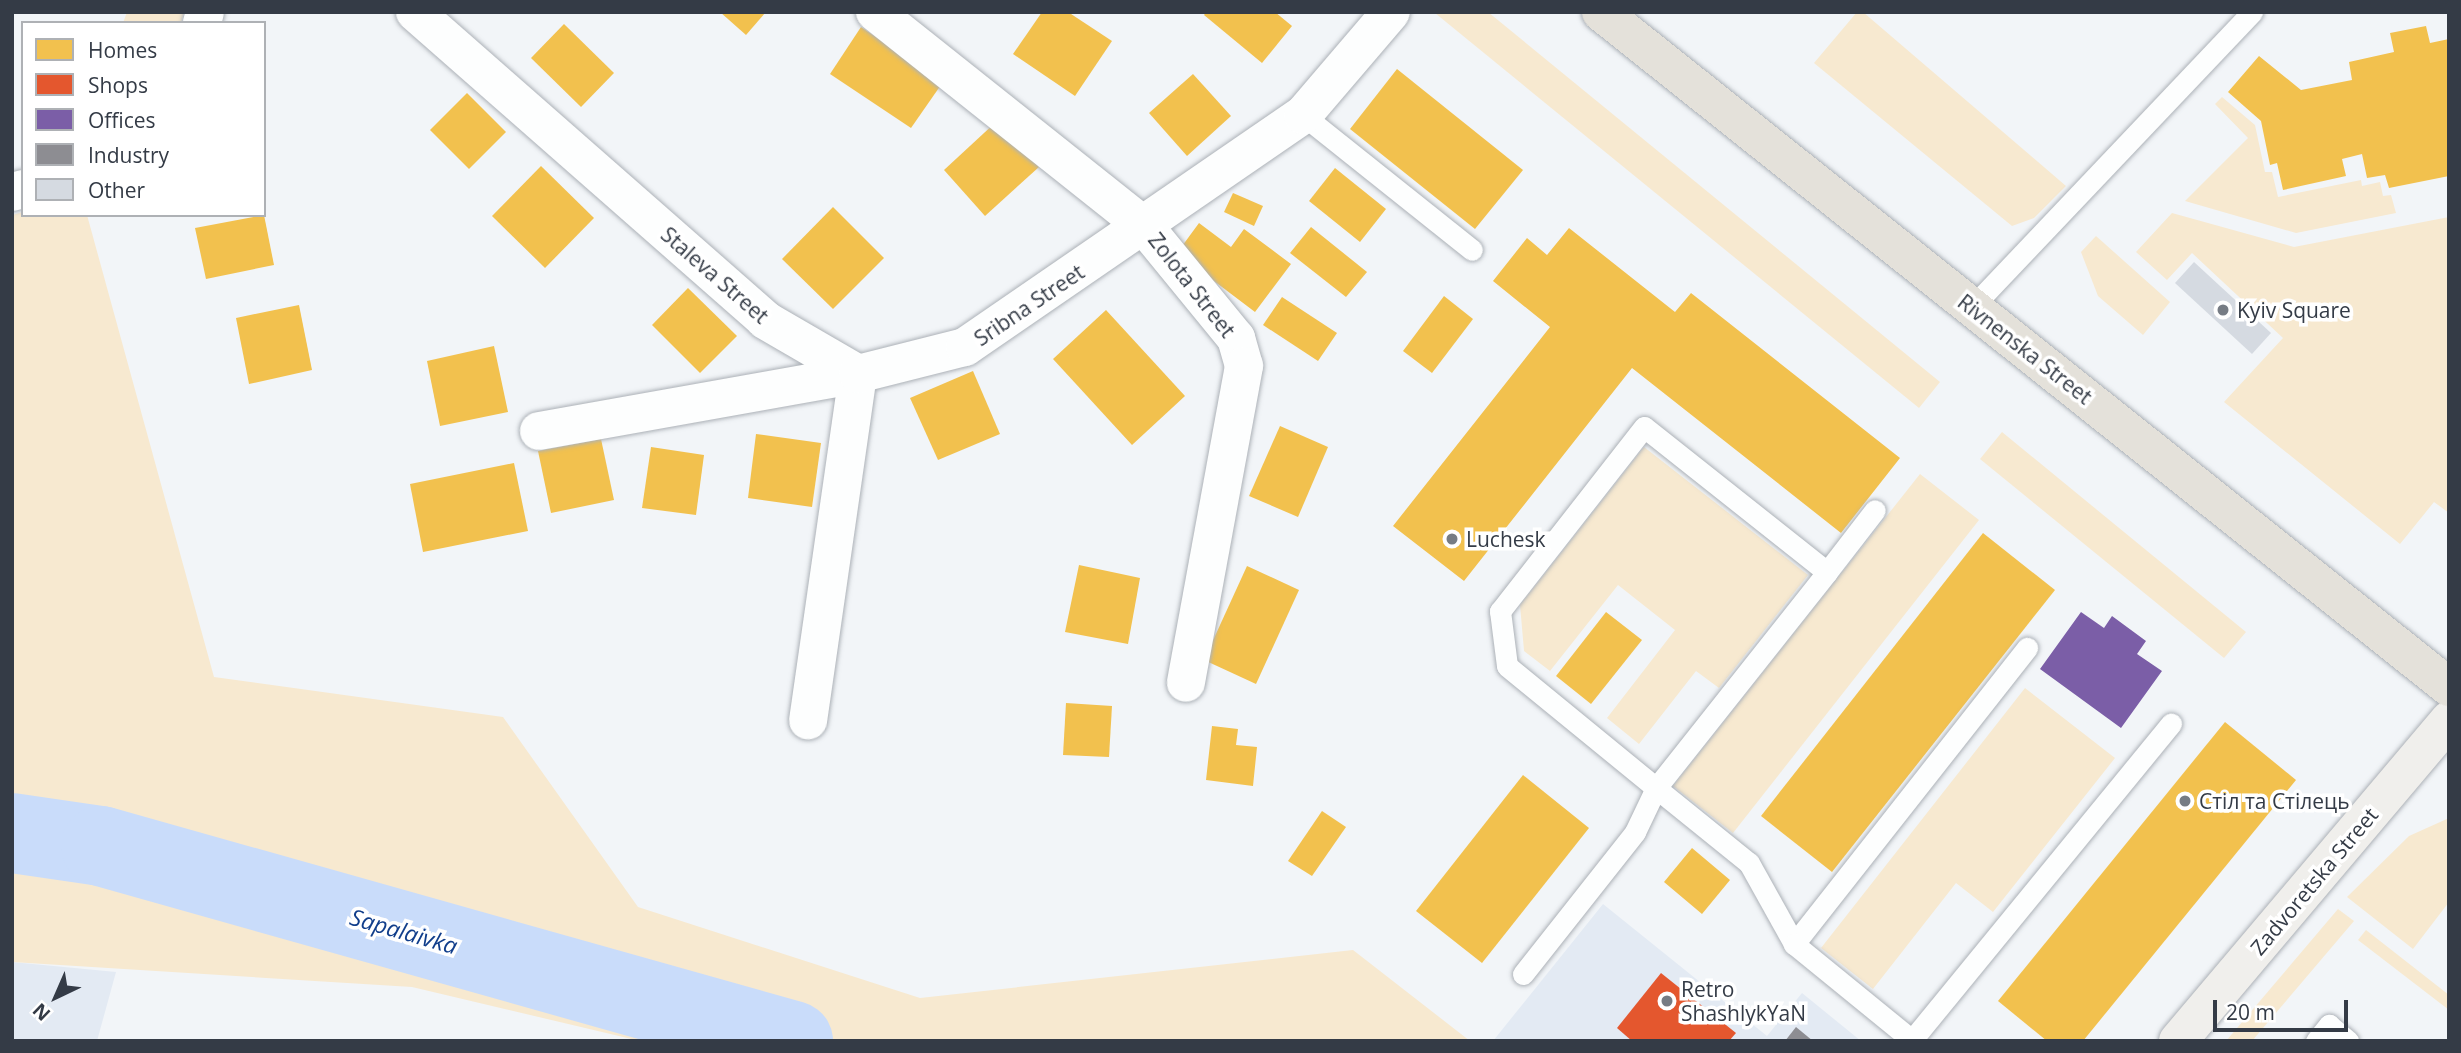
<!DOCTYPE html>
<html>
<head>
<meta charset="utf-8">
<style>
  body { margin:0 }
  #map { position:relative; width:2461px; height:1053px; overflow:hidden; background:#f2f5f8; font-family:"Open Sans",sans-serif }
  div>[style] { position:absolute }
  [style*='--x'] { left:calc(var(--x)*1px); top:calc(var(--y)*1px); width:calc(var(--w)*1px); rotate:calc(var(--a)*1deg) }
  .built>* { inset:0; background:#e3eaf3 }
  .green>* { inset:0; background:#f7e9d0 }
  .homes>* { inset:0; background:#f2c14e }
  .shops>* { inset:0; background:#e4572e }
  .offices>* { inset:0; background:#7b5ea7 }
  .industry>* { inset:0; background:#8d8d92 }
  .river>* { height:80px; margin:-40px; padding:0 40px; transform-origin:40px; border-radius:40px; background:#c9dcfa }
  .building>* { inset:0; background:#d5dae1 }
  .roads { filter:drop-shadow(0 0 2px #acb1b7) drop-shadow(0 0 2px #acb1b7) }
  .lane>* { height:21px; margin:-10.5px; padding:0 10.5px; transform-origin:10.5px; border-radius:10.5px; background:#fdfefe }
  .street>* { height:38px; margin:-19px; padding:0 19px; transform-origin:19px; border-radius:19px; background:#fdfefe }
  .secondary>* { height:38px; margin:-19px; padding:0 19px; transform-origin:19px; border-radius:19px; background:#f0efec }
  .primary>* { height:38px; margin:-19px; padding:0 19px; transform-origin:19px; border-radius:19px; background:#e4e1da }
  .dots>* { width:19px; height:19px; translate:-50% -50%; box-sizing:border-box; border:4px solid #fff; border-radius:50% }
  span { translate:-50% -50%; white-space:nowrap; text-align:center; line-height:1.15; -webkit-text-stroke:7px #fff; paint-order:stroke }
  .street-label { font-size:21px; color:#343b46 }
  .poi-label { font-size:21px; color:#343b46 }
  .left { translate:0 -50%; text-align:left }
  .water-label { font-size:23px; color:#113e8b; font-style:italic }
  .frame { position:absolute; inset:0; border:14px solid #343b46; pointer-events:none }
  .legend { position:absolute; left:21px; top:21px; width:245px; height:196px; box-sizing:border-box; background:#fff; border:2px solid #aeb1b5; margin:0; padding:9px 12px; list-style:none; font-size:21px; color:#343b46 }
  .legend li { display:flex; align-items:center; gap:14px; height:35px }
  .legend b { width:35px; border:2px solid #aeb1b5 }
  .north { position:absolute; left:21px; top:962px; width:70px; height:70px; -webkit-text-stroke:5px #fff; paint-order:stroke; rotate:224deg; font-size:19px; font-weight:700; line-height:28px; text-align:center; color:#343b46 }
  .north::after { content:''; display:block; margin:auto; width:24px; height:32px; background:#343b46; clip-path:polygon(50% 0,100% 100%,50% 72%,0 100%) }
  .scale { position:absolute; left:2213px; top:1000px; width:135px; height:32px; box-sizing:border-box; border:4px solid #343b46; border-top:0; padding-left:9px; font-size:21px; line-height:24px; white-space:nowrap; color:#343b46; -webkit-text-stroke:5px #fff; paint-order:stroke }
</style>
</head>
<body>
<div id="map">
  <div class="built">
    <i style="clip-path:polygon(1603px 904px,1767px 1036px,1802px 993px,1861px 1041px,1493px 1041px)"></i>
    <i style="clip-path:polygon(12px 962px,116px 972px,97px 1041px,12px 1041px)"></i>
  </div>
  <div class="green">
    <i style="clip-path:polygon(127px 12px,184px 12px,181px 23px,123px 23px)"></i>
    <i style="clip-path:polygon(1488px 12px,1940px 382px,1919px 408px,1435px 13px)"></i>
    <i style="clip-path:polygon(1857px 12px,1863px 12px,2066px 186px,2034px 218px,2012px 226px,1814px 63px)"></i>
    <i style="clip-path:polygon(2222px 97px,2255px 125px,2265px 172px,2272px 172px,2278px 197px,2361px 180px,2362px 186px,2380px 182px,2383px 196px,2391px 195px,2396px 213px,2296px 233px,2185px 201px,2248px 138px,2215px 104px)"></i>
    <i style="clip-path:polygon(23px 212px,87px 215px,214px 677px,503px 717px,638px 907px,920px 998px,1353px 950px,1470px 1041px,640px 1041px,412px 987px,12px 962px,12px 215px)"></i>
    <i style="clip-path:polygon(2172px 213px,2294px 247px,2449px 217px,2449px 513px,2434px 502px,2400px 544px,2224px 402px,2283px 338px,2192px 253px,2167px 280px,2136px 252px)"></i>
    <i style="clip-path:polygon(2096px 236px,2170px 302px,2143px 335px,2098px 296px,2081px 252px)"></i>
    <i style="clip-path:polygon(2002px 432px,2246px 632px,2224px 658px,1980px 459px)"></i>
    <i style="clip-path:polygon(1644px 447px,1808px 575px,1719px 688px,1696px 671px,1639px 744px,1607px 718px,1675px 630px,1618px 585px,1550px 671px,1524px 651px,1520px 605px)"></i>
    <i style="clip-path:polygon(1920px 474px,1979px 520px,1733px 833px,1673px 786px)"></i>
    <i style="clip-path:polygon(2025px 688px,2115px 758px,1993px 912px,1956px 883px,1873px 989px,1821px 948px)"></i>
    <i style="clip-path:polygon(2449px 818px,2449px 902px,2413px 949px,2347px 897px,2409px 836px)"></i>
    <i style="clip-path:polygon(2338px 909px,2354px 921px,2252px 1041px,2226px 1041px)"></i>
    <i style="clip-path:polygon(2366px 930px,2449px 995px,2449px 1010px,2358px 940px)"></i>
  </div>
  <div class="homes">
    <i style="clip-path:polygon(720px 12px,766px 12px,746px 35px)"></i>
    <i style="clip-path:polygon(1042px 12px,1068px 12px,1112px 41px,1075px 96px,1013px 54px)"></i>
    <i style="clip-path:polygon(1206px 12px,1275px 12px,1292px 26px,1262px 63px,1204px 15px)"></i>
    <i style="clip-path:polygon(564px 24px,614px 73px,581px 107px,531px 58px)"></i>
    <i style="clip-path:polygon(2426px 26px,2430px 43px,2449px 39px,2449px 176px,2389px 188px,2385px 175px,2367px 178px,2362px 154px,2342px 159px,2346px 176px,2283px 190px,2277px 163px,2270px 165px,2261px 121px,2228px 92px,2259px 56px,2301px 90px,2352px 80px,2349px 62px,2394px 52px,2390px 33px)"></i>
    <i style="clip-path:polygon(861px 27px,943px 82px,911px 128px,830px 74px)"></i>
    <i style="clip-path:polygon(1397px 69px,1523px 170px,1475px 229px,1350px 129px)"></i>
    <i style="clip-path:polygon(1193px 74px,1231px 116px,1187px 156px,1149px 113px)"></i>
    <i style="clip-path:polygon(467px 93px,506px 132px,469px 169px,430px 130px)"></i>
    <i style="clip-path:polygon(997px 121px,1039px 167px,985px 216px,944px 170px)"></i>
    <i style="clip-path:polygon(541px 166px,594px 218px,545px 268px,492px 216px)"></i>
    <i style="clip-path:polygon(1335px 168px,1386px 209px,1360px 242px,1309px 201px)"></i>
    <i style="clip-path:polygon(1233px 193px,1263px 206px,1254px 226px,1224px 212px)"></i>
    <i style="clip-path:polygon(833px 207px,884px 258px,833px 309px,782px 259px)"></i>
    <i style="clip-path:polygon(264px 215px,274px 265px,206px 279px,195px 228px)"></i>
    <i style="clip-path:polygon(1199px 223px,1231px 247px,1244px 229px,1291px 264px,1255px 312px,1177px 253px)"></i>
    <i style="clip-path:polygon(1311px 227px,1367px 272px,1346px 297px,1290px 253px)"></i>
    <i style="clip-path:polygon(1569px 228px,1675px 312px,1691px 293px,1900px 458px,1841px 533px,1632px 368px,1464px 581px,1393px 526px,1550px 327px,1493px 281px,1527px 238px,1547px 255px)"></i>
    <i style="clip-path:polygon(688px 288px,737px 336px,700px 373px,652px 325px)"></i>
    <i style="clip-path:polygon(1444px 296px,1473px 319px,1432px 373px,1403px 351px)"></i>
    <i style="clip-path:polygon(1282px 297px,1337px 333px,1318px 361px,1263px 325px)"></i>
    <i style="clip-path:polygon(299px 305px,312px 370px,249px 384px,236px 318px)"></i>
    <i style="clip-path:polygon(1106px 310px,1185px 396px,1132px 445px,1053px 359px)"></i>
    <i style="clip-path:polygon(494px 346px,508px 412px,440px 426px,427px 361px)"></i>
    <i style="clip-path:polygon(973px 371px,1000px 434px,938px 460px,910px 398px)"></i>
    <i style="clip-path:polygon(1280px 426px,1328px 447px,1298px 517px,1249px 496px)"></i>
    <i style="clip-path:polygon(756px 434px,821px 443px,812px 507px,748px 498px)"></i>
    <i style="clip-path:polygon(601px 439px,614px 500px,551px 513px,538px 451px)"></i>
    <i style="clip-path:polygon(651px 447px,704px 455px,696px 515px,642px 508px)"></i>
    <i style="clip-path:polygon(514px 463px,528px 531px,423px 552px,410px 484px)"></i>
    <i style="clip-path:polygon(1983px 533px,2055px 590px,1832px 872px,1761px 816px)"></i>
    <i style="clip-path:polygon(1079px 565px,1140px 578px,1128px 644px,1065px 632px)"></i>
    <i style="clip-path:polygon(1247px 566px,1299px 590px,1256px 684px,1204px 660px)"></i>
    <i style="clip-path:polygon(1606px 612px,1642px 640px,1591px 704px,1556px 676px)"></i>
    <i style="clip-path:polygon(1066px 703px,1112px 706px,1109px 757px,1063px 755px)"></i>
    <i style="clip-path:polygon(2225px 722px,2296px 780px,2083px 1041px,2047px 1041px,1998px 1001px)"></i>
    <i style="clip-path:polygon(1212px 726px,1238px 729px,1236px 745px,1257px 747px,1253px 786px,1206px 780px)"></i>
    <i style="clip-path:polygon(1523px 775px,1589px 828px,1482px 963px,1416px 911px)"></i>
    <i style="clip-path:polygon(1322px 811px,1346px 827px,1312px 876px,1288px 861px)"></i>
    <i style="clip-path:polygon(1692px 848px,1730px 880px,1702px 914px,1664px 882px)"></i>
  </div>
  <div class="shops">
    <i style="clip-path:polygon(1661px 973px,1736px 1033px,1729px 1041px,1632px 1041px,1617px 1028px)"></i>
  </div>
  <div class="offices">
    <i style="clip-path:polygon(2081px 612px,2104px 628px,2112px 616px,2146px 641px,2137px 654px,2162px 671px,2121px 728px,2040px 669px)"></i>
  </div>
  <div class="industry">
    <i style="clip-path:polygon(1796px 1027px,1813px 1041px,1785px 1041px)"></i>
  </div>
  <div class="river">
    <i style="--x:12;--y:833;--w:90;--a:8.3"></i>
    <i style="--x:101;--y:846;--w:719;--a:15.74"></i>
  </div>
  <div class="building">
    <i style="clip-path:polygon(2194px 262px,2271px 333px,2252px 354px,2175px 283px)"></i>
  </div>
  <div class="roads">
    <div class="lane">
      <i style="--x:1303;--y:115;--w:216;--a:38.6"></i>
      <i style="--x:1972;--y:307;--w:407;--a:-46.5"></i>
      <i style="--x:1827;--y:572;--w:78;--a:-52.3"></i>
      <i style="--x:1794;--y:944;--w:377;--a:-51.8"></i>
      <i style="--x:1523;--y:974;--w:181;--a:-51.7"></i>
      <i style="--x:1635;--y:832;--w:49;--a:-64.5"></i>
      <i style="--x:1656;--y:788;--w:275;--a:-51.6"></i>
      <i style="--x:1827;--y:572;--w:233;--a:-141.6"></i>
      <i style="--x:1644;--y:427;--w:234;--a:128"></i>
      <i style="--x:1500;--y:611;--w:55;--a:82.7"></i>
      <i style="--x:1507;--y:666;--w:193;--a:39.3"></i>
      <i style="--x:1656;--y:788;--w:119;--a:38.9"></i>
      <i style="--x:1749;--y:863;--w:93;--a:60.9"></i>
      <i style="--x:1794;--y:944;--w:154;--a:39.2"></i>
      <i style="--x:1912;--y:1040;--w:409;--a:-50.7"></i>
      <i style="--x:2316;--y:1041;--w:21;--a:-51"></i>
      <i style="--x:2329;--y:1025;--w:25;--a:40"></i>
    </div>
    <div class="street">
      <i style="--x:415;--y:12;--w:466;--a:41.3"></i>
      <i style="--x:765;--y:320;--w:108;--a:30.1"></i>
      <i style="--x:858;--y:374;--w:350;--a:98.2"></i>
      <i style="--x:875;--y:12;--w:345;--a:38.5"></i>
      <i style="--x:1145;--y:227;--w:144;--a:50.7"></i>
      <i style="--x:1236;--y:338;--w:29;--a:74"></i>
      <i style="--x:1244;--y:366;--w:322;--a:100.4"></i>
      <i style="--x:202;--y:23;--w:11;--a:-75"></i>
      <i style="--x:12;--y:192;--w:11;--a:-15"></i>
      <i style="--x:539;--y:431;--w:324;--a:-10.1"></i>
      <i style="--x:858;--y:374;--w:110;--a:-14.2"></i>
      <i style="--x:965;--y:347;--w:410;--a:-34.5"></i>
      <i style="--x:1303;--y:115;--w:135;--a:-49.5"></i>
    </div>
    <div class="secondary">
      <i style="--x:2178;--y:1041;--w:420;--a:-49.8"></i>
    </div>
    <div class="primary">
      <i style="--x:1601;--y:12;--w:1084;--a:38.52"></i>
    </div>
  </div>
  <div class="dots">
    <i style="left:2223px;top:310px;background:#767c84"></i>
    <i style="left:1452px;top:539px;background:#767c84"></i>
    <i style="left:2185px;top:801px;background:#767c84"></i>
    <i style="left:1667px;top:1001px;background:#767c84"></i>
  </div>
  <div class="street-label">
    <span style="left:715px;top:275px;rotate:41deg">Staleva Street</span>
    <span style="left:1192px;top:285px;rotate:52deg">Zolota Street</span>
    <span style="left:1029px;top:305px;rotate:-34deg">Sribna Street</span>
    <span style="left:2025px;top:349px;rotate:38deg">Rivnenska Street</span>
    <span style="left:2314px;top:881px;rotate:-50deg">Zadvoretska Street</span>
  </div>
  <div class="poi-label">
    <span class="left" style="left:2237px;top:310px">Kyiv Square</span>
    <span class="left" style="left:1466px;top:539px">Luchesk</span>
    <span class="left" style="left:2199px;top:801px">Стіл та Стілець</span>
    <span class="left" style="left:1681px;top:1001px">Retro<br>ShashlykYaN</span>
  </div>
  <div class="water-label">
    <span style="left:404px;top:931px;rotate:16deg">Sapalaivka</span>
  </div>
  <div class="frame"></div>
  <ul class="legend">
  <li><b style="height:19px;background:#f2c14e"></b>Homes</li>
  <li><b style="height:19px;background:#e4572e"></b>Shops</li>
  <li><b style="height:19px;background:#7b5ea7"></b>Offices</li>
  <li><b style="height:19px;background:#8d8d92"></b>Industry</li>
  <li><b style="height:19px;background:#d5dae1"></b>Other</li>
  </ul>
  <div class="north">N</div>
  <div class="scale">20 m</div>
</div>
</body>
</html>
